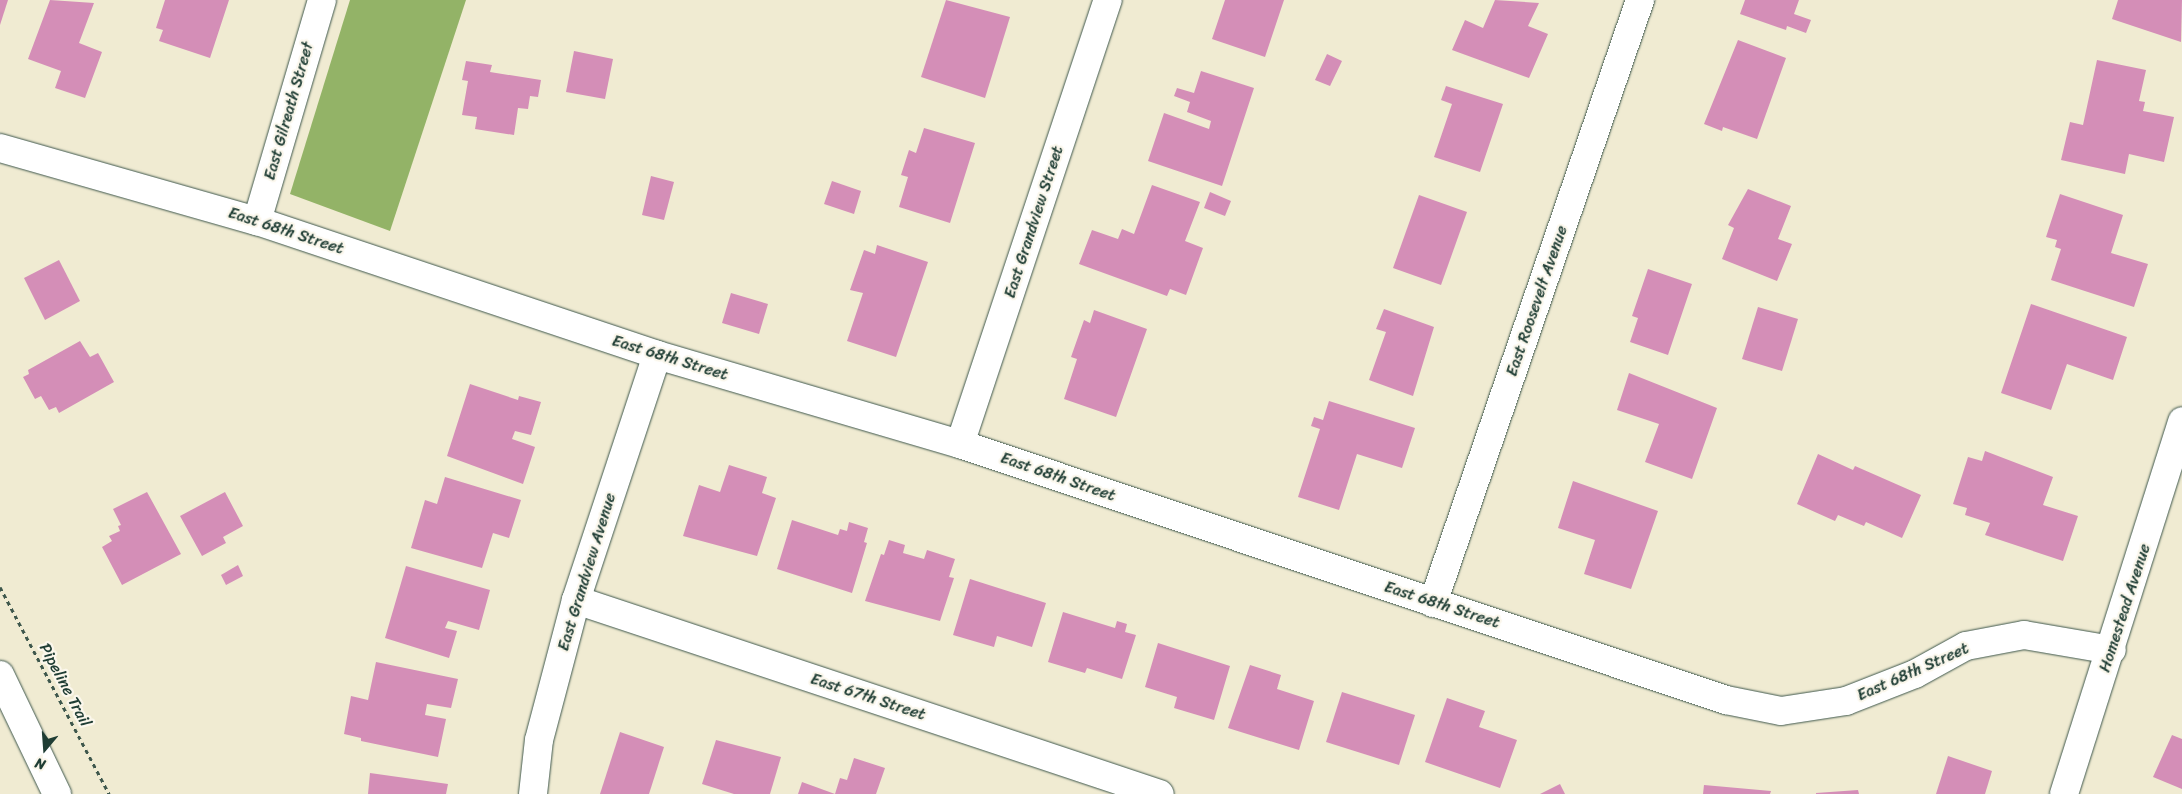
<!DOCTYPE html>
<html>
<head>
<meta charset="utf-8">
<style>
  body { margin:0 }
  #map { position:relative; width:2182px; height:794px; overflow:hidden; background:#f0ebd2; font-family:Sriracha,sans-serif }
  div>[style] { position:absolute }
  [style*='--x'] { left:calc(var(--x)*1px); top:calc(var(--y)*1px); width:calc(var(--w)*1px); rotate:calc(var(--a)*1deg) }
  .forest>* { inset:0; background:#93b367 }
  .building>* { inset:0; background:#d48eb7 }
  .path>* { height:3px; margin-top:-1.5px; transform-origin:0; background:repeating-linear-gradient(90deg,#3e574c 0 4px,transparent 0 8px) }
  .roads { filter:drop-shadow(0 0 1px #3e574c) drop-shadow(0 0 1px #3e574c) }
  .minor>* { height:28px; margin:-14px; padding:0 14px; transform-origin:14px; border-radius:14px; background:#fff }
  span { translate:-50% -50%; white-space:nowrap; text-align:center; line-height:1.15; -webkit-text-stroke:4.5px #fbf7ec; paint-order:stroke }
  .street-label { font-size:16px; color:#1f3d34 }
  .north { position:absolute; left:20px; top:724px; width:50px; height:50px; -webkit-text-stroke:4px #fbf7ec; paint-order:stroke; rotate:198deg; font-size:14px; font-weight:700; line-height:20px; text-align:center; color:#1f3d34 }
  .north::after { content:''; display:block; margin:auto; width:18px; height:22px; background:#1f3d34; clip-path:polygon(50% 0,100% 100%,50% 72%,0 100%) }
</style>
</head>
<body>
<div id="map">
  <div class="forest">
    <i style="clip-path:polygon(350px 0,466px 0,390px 231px,290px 194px)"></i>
  </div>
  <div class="building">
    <i style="clip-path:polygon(0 0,8px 0,0 25px)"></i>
    <i style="clip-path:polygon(50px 0,94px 3px,79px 43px,102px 52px,85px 98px,55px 88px,61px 71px,28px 59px)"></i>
    <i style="clip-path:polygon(165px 0,229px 0,210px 58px,159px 41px,163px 30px,156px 28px)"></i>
    <i style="clip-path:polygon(946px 0,1010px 17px,985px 98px,921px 77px)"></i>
    <i style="clip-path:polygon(1225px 0,1284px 0,1265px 57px,1212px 39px)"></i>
    <i style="clip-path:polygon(1495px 0,1539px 3px,1528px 26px,1548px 34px,1529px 78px,1452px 50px,1465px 20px,1483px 28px)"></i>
    <i style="clip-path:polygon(1745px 0,1799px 0,1794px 14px,1811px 20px,1806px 33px,1787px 26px,1786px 30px,1740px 14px)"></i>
    <i style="clip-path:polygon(2118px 0,2182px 0,2181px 42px,2112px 19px)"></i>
    <i style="clip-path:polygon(1738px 40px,1786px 58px,1757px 139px,1723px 127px,1722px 131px,1704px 124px)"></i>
    <i style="clip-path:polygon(574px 51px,613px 59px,605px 99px,566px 92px)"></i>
    <i style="clip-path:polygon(1327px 54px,1342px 61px,1330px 86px,1315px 80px)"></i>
    <i style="clip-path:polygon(2097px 60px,2146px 70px,2139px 101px,2145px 102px,2143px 111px,2174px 117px,2164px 162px,2129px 154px,2125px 174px,2061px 160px,2070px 122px,2083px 125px)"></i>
    <i style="clip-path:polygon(466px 61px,492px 65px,490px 72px,541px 80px,538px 97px,530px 96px,528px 109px,518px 108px,514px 135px,475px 129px,477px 117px,462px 115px,468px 81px,462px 80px)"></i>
    <i style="clip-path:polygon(1201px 71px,1254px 88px,1222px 186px,1148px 161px,1164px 113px,1209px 129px,1211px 121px,1187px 112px,1190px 102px,1174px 96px,1177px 88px,1194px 93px)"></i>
    <i style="clip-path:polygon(1446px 86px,1503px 104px,1480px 172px,1434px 157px,1452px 104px,1441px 100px)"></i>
    <i style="clip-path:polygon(924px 128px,975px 143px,950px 223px,899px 207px,908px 177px,901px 175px,909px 150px,916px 153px)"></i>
    <i style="clip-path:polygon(651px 176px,674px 182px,664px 220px,642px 215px)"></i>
    <i style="clip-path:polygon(832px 181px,861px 191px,854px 214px,824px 204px)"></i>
    <i style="clip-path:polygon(1152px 185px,1200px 202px,1185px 241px,1203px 248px,1186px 295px,1170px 289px,1167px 296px,1079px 264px,1092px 230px,1118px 239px,1122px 229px,1134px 234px)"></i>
    <i style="clip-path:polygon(1748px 189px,1791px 206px,1778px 239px,1792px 244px,1777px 281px,1722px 259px,1734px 228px,1728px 225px)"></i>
    <i style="clip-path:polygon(1210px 192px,1231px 201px,1225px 216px,1204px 208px)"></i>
    <i style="clip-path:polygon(2060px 194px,2123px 215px,2111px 253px,2148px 264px,2134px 307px,2051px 280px,2061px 249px,2055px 247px,2057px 240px,2046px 237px)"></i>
    <i style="clip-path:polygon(1419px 195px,1467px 212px,1441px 285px,1393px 268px)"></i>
    <i style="clip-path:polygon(877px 245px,928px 262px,896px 357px,847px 341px,863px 293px,850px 290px,864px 250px,875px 254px)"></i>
    <i style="clip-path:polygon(59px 260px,80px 301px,45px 320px,24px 278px)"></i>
    <i style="clip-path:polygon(1648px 269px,1692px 284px,1668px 355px,1630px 342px,1638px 318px,1632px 316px)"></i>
    <i style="clip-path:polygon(731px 293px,768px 304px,759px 334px,722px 323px)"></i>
    <i style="clip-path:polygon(2031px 304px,2127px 337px,2113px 380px,2067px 364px,2051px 410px,2001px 393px)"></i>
    <i style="clip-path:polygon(1758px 307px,1798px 319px,1782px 371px,1742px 359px)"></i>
    <i style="clip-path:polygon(1384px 309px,1434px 327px,1413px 396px,1369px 380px,1386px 332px,1376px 329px)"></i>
    <i style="clip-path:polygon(1094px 310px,1147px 329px,1116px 417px,1064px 399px,1077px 359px,1071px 357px,1084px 320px,1090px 323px)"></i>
    <i style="clip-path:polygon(80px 341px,90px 357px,98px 353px,114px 382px,59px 413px,56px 407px,49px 410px,41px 396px,35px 399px,23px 377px,29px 374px,28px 370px)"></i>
    <i style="clip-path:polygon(1629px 373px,1717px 408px,1692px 479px,1645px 462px,1659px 424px,1617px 410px)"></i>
    <i style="clip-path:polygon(470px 384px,518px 400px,519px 396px,541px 402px,531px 435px,515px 431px,512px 439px,535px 447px,523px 484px,447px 456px)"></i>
    <i style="clip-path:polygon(1329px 401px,1415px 428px,1402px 468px,1357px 454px,1339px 510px,1298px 497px,1320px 429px,1311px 426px,1314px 417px,1323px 420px)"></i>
    <i style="clip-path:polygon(1985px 451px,2053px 477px,2043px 505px,2078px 516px,2063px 561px,1985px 535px,1990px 523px,1965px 515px,1967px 508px,1953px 504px,1968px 457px,1982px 461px)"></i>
    <i style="clip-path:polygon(1818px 454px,1853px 470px,1855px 466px,1921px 495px,1902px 538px,1866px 522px,1864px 526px,1838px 515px,1835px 521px,1797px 504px)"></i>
    <i style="clip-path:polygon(729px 465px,767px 477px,762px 493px,776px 498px,757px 556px,683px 536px,699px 485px,720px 492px)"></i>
    <i style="clip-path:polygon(445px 477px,521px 500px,509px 538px,493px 533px,482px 568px,411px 548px,425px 500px,437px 504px)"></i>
    <i style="clip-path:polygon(1573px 481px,1658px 511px,1631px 589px,1584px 574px,1595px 540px,1558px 528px)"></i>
    <i style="clip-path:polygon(147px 492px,181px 554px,122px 585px,102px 547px,112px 541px,109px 536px,120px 531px,118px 526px,121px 525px,113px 509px)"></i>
    <i style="clip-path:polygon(225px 492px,243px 526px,223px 537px,226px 543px,202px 556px,180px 516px)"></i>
    <i style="clip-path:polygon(792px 520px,838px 535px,840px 529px,847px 531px,849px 522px,868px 528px,864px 542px,867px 543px,852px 593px,777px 569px)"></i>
    <i style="clip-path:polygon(889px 540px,905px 545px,903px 553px,924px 559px,927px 550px,955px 559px,949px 577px,954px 578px,940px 621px,865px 601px,881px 554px,884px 555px)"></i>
    <i style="clip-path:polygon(238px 565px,243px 576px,226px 585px,221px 575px)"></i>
    <i style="clip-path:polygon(406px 566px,490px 590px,479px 630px,448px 621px,445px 628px,457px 631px,449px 658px,385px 638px)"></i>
    <i style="clip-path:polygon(970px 579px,1046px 603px,1032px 647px,997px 636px,994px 647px,953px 635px)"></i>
    <i style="clip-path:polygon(1063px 612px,1115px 628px,1117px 621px,1127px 624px,1125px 632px,1136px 635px,1122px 679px,1087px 668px,1085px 673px,1048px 662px)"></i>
    <i style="clip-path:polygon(1158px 643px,1230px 666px,1214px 720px,1174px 708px,1177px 697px,1145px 687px)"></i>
    <i style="clip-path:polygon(376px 662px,458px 679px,451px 708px,427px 704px,425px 715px,446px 719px,438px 757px,361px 741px,361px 738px,344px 734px,351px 696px,368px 700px)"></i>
    <i style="clip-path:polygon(1250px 665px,1281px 675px,1277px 689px,1314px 701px,1299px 750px,1228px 728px)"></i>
    <i style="clip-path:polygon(1342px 692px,1415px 715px,1399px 765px,1326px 742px)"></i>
    <i style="clip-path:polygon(1447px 698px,1485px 711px,1479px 727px,1517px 740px,1500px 788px,1425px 762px)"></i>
    <i style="clip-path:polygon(620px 732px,664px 747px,649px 794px,600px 794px)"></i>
    <i style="clip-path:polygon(2172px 735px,2182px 739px,2182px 789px,2153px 777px)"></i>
    <i style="clip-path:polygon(716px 740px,781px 757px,770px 794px,734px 794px,702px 784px)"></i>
    <i style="clip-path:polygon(1948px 756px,1992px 771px,1985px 794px,1936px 794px)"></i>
    <i style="clip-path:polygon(854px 758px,885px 768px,876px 794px,798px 794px,802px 782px,835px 794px,840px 778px,847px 780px)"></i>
    <i style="clip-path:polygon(370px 773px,448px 784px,446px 794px,368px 794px)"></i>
    <i style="clip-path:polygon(1560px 784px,1565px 794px,1540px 794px)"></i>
    <i style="clip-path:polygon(1704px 785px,1771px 791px,1770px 794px,1703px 794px)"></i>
    <i style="clip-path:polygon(1858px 790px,1859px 794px,1816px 794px,1816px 793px)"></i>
  </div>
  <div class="path">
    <i style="--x:0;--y:587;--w:234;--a:62.2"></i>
  </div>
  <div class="roads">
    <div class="minor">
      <i style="--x:0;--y:148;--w:267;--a:15.9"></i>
      <i style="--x:257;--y:221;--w:422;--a:18.5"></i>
      <i style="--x:657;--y:355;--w:316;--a:16.4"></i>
      <i style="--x:960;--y:444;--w:808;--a:18.48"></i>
      <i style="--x:1726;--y:700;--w:56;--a:11.3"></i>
      <i style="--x:1781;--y:711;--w:66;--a:-8.7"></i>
      <i style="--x:1846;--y:701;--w:74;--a:-21.4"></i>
      <i style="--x:1915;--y:674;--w:58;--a:-28.8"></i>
      <i style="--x:1966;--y:646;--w:59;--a:-10.7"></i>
      <i style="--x:2024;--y:635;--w:89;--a:9.7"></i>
      <i style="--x:257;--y:221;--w:230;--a:-73.6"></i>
      <i style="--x:960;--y:444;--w:468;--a:-71.6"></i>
      <i style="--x:576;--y:600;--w:615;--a:18.38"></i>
      <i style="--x:1433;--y:603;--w:638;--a:-71.05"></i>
      <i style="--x:0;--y:675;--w:132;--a:64.4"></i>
      <i style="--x:533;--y:794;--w:54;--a:-83.7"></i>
      <i style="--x:539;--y:740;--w:145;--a:-75.2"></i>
      <i style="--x:576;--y:600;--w:258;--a:-71.7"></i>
      <i style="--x:2064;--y:794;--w:391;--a:-72.4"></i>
    </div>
  </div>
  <div class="street-label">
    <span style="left:289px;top:111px;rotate:-74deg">East Gilreath Street</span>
    <span style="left:1034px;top:222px;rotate:-72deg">East Grandview Street</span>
    <span style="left:286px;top:231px;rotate:18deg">East 68th Street</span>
    <span style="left:1537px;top:301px;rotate:-71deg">East Roosevelt Avenue</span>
    <span style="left:670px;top:358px;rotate:17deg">East 68th Street</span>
    <span style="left:1058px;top:477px;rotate:19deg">East 68th Street</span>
    <span style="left:587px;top:572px;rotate:-73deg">East Grandview Avenue</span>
    <span style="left:1442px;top:605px;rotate:18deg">East 68th Street</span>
    <span style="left:2125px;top:608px;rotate:-72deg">Homestead Avenue</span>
    <span style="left:1913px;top:672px;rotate:-24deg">East 68th Street</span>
    <span style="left:65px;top:685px;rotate:62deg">Pipeline Trail</span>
    <span style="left:868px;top:697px;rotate:18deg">East 67th Street</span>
  </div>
  <div class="north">N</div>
</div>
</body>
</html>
